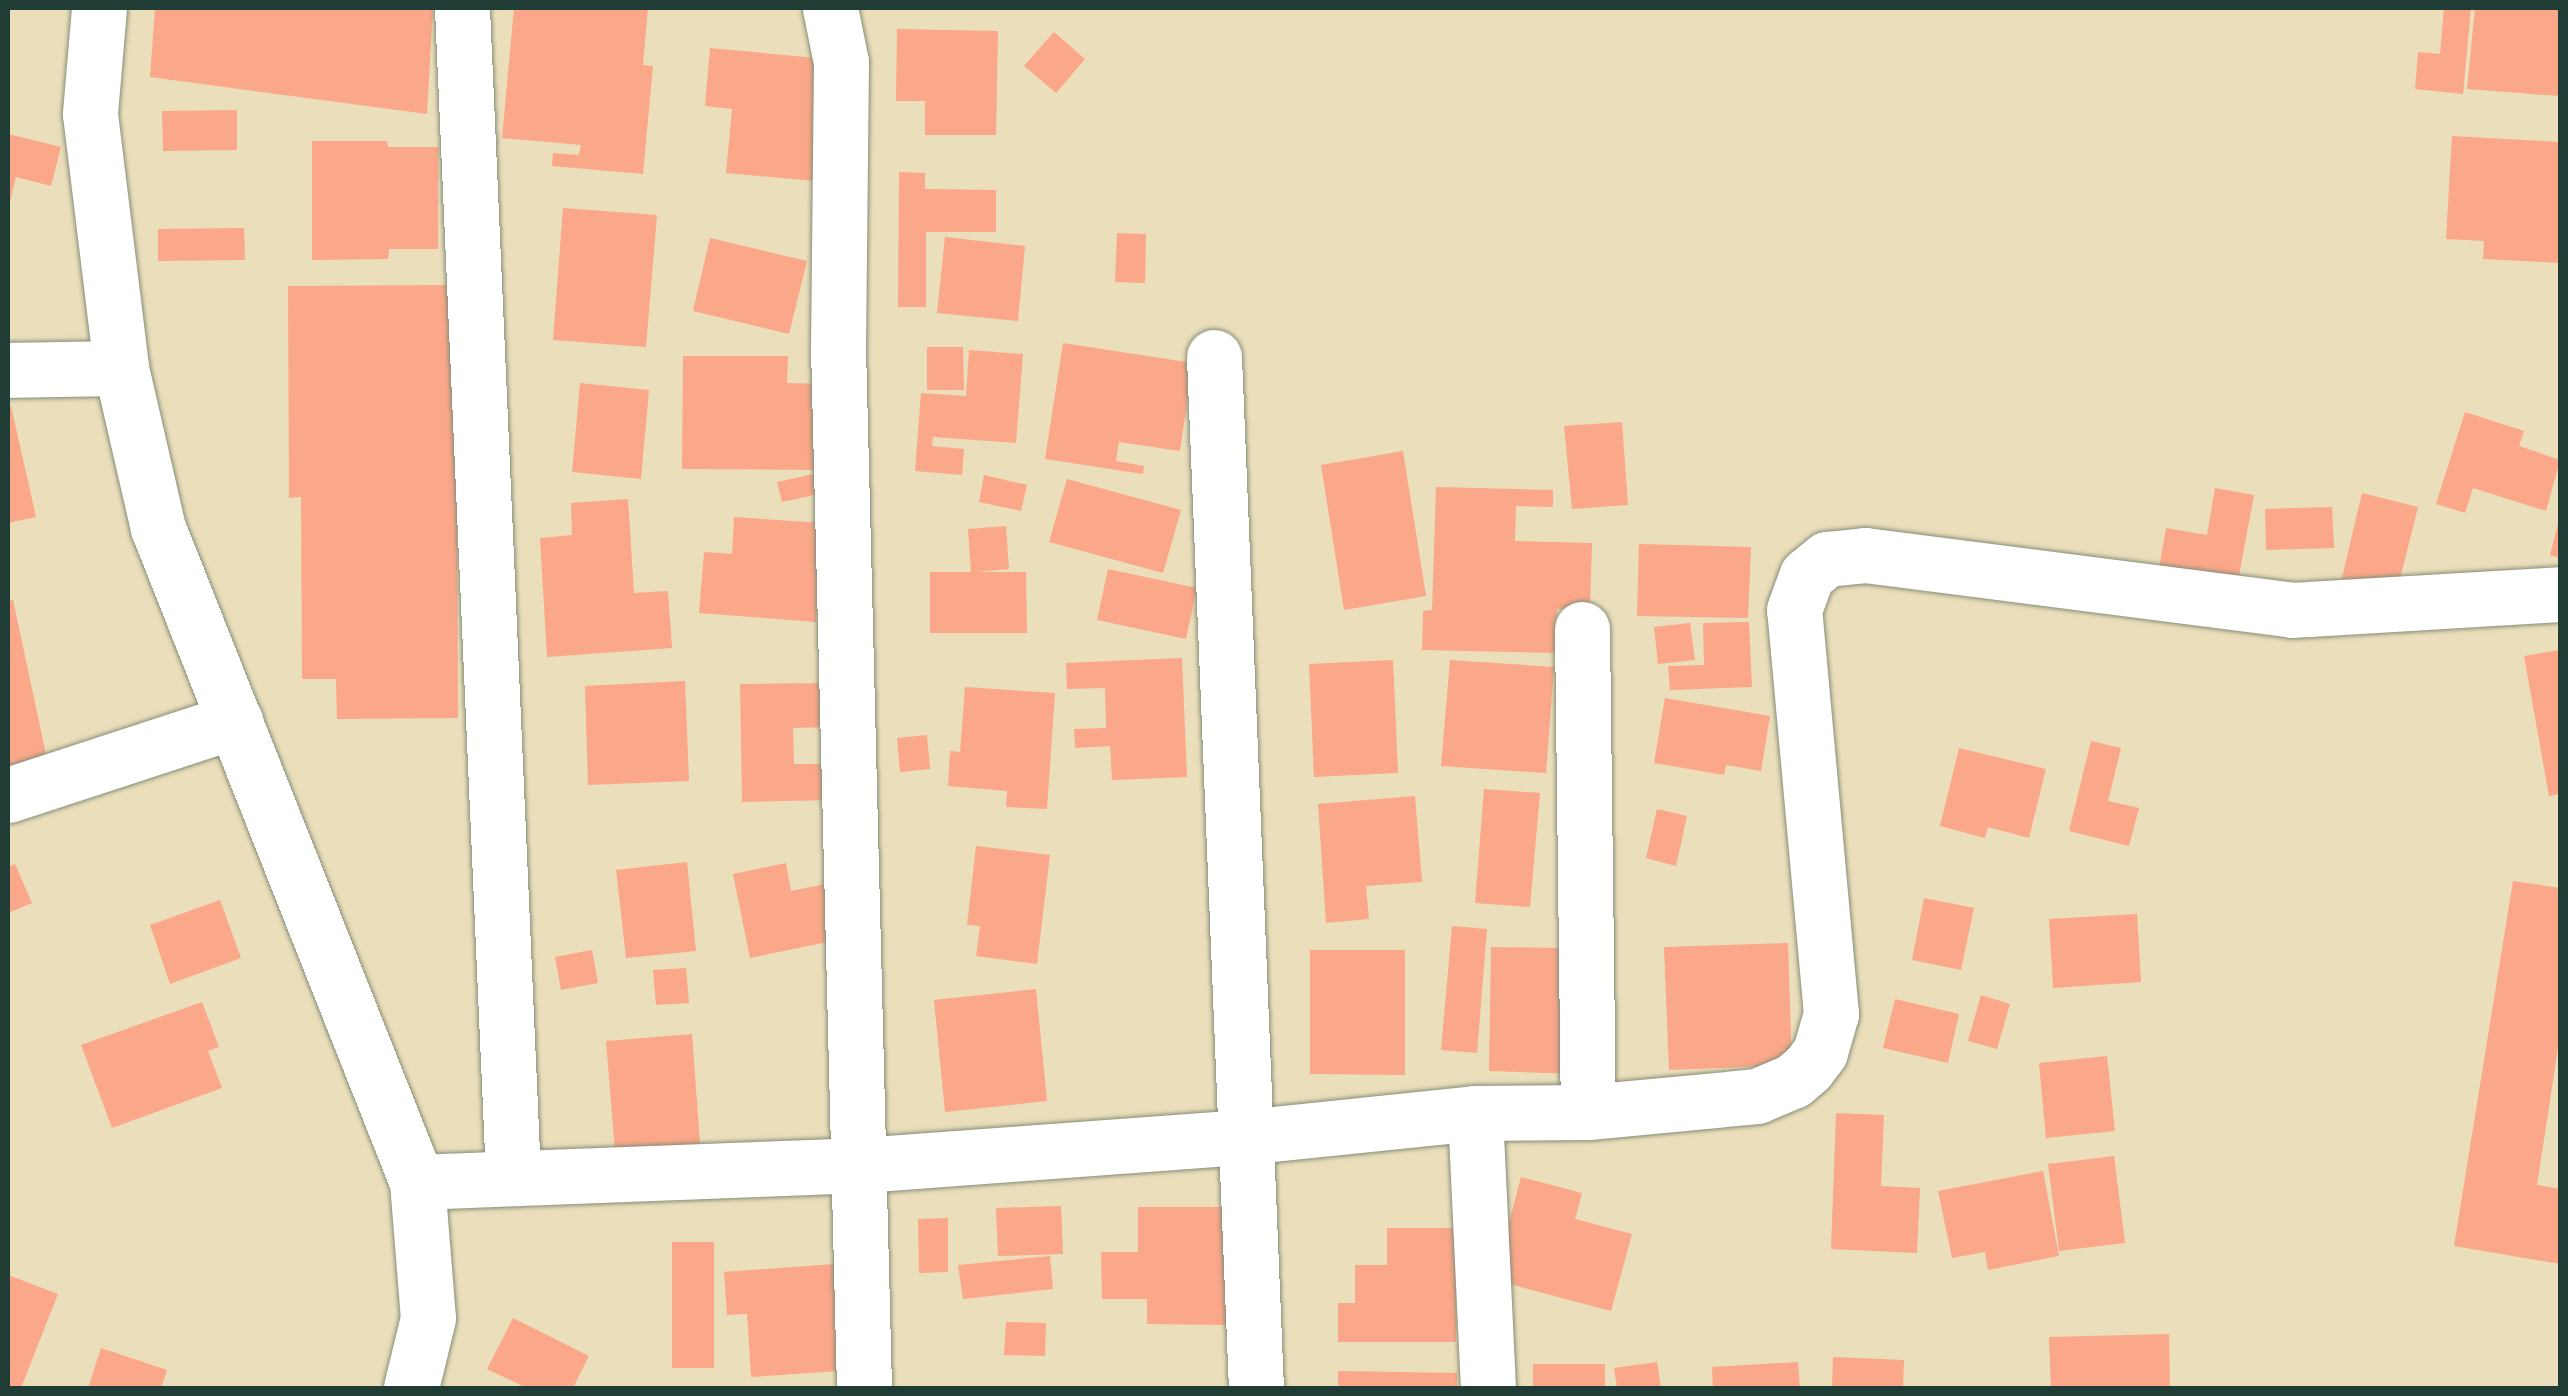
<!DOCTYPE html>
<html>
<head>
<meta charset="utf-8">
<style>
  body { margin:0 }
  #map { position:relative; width:2568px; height:1396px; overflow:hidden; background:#ebdebb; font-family:Itim,sans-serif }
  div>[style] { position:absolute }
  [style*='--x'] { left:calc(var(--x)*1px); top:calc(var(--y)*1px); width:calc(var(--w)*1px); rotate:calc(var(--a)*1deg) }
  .building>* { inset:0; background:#fba789 }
  .roads { filter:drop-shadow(0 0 2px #858e78) drop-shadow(0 0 2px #858e78) }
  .minor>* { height:55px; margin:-27.5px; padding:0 27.5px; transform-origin:27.5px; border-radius:27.5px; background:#fff }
  .primary>* { height:55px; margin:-27.5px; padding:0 27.5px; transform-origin:27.5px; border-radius:27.5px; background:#fff }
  span { translate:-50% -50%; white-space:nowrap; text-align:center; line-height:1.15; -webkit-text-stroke:9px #f7f3e8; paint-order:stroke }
  .frame { position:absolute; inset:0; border:10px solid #1f3d34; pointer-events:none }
</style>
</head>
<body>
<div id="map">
  <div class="building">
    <i style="clip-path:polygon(155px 8px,433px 8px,427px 114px,150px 77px)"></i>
    <i style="clip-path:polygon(514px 8px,648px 8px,643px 65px,653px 66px,643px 174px,552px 166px,553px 153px,579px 155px,581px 145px,502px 138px)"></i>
    <i style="clip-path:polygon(2444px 8px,2471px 8px,2463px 94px,2415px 89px,2418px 52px,2440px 54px)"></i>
    <i style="clip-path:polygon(2475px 8px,2560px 8px,2560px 96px,2467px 89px)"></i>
    <i style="clip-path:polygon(897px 29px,998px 31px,996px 135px,925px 135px,925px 101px,896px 101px)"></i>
    <i style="clip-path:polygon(1054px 32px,1085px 59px,1056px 93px,1024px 66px)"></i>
    <i style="clip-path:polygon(710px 48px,827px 59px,816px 181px,726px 173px,732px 109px,705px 106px)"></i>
    <i style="clip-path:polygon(237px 110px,237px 150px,163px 151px,162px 111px)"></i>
    <i style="clip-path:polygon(8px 134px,61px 147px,51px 186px,16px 177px,9px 206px)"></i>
    <i style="clip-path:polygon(2452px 136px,2560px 142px,2560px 263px,2483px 259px,2484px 241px,2446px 239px)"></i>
    <i style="clip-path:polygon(312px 141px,387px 141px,388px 147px,438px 147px,438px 249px,389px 249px,388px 259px,312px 260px)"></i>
    <i style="clip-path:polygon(899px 172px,925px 173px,925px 189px,996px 190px,996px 232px,926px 232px,926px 307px,898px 307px)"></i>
    <i style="clip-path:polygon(563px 208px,657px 215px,646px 347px,553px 340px)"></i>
    <i style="clip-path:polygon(244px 228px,245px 260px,158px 261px,158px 229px)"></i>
    <i style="clip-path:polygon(1117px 233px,1146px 234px,1145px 283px,1115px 282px)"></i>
    <i style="clip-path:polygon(945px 237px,1025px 246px,1018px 321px,937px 313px)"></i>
    <i style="clip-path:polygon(710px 238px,807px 261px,789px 334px,693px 311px)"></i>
    <i style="clip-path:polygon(456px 285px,458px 718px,337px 719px,336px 679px,302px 679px,301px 497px,289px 498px,288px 286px)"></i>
    <i style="clip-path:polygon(1063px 343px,1193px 363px,1180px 451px,1119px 442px,1116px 461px,1144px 466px,1143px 474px,1045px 459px)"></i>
    <i style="clip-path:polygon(927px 347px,963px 347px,964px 390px,927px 390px)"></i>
    <i style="clip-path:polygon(969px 350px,1023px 354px,1016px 443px,933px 437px,932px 446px,964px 449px,962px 475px,915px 471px,921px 393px,966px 396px)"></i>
    <i style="clip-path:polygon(683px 356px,788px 356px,787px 383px,826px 384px,825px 470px,682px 469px)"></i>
    <i style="clip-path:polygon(580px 383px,649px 390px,641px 479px,572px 472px)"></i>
    <i style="clip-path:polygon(11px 406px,36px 517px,8px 523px,8px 407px)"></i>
    <i style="clip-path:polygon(2465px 412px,2524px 431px,2519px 446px,2560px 460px,2546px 511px,2473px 488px,2465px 513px,2436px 504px)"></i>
    <i style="clip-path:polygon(1622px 422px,1628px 505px,1572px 509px,1564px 426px)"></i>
    <i style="clip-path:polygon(1403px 451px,1426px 596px,1344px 610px,1321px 465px)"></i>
    <i style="clip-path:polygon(823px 472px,828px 492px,782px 502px,777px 482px)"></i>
    <i style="clip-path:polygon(984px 475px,1027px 485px,1021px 511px,979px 502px)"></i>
    <i style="clip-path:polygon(1067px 479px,1181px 510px,1163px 573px,1049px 542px)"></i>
    <i style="clip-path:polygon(1436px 487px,1553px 490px,1553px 507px,1516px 506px,1515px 541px,1592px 543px,1590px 609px,1557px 609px,1556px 653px,1422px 650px,1423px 611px,1432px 610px)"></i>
    <i style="clip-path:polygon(2215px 488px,2254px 495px,2238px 581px,2159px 568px,2166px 528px,2207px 535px)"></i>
    <i style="clip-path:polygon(2362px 493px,2418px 507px,2397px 591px,2342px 578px)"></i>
    <i style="clip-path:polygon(628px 499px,634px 593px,668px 591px,672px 648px,547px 657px,540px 538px,572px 535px,571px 503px)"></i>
    <i style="clip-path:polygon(2332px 507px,2334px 548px,2266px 550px,2265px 509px)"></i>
    <i style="clip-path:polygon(2560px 516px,2560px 558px,2550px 555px)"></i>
    <i style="clip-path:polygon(734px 517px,823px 523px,816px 622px,699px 613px,704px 552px,732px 554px)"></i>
    <i style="clip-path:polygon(1006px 526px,1009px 569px,976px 572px,1026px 572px,1027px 633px,930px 633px,930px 572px,971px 572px,968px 529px)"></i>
    <i style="clip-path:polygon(1639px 544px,1751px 547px,1748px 618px,1637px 616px)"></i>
    <i style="clip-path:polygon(1108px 569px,1197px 588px,1186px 639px,1097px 620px)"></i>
    <i style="clip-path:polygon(13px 600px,50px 773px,8px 781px,8px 601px)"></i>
    <i style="clip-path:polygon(1749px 622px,1752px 687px,1670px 690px,1668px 666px,1704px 665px,1703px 623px)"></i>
    <i style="clip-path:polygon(1690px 623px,1695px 660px,1658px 664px,1654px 627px)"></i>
    <i style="clip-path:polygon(2560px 650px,2560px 794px,2549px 796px,2524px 656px)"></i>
    <i style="clip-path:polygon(1182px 658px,1187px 777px,1112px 780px,1110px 746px,1075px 748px,1074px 729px,1106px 728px,1105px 688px,1067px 689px,1066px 663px)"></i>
    <i style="clip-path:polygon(1393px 660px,1398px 773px,1314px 777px,1309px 664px)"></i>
    <i style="clip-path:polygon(1450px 660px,1554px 667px,1546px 773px,1441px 766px)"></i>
    <i style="clip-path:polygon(685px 681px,689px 781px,588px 785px,585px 686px)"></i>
    <i style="clip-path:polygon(831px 683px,832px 727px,793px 728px,794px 764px,833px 764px,833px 800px,742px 802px,740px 684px)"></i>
    <i style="clip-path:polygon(965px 687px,1055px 693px,1047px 809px,1006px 807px,1007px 791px,948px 786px,950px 751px,960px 752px)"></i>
    <i style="clip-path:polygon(1665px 698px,1770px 716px,1761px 771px,1726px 765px,1724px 775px,1654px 763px)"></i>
    <i style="clip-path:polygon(927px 735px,930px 769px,900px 772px,897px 738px)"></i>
    <i style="clip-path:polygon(2091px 741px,2121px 748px,2108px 801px,2139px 808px,2129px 846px,2069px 831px)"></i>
    <i style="clip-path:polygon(1959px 748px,2046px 769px,2029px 838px,1988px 827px,1985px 838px,1940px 826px)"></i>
    <i style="clip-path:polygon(1484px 789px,1540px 793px,1530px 907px,1475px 903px)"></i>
    <i style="clip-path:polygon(1415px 796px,1422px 882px,1366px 886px,1369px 919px,1326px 923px,1318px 804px)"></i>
    <i style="clip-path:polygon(1657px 809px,1687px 816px,1676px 866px,1646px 858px)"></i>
    <i style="clip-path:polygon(976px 846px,1050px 855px,1037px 964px,976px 956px,980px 926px,967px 925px)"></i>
    <i style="clip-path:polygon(687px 862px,696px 951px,626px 958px,616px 870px)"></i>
    <i style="clip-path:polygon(786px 863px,791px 891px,826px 884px,837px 940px,750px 958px,733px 874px)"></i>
    <i style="clip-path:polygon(15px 864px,32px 903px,8px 913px,8px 867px)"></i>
    <i style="clip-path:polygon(2513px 881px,2560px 888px,2560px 1035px,2537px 1185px,2560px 1189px,2560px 1264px,2454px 1246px)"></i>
    <i style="clip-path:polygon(1924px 898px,1974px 908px,1961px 970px,1912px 960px)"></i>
    <i style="clip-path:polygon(220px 900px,241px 958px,170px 984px,150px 925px)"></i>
    <i style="clip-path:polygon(2137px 914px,2141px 982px,2053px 988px,2049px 919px)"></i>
    <i style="clip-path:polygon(1452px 926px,1487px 929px,1477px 1053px,1441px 1050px)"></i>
    <i style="clip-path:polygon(1788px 943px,1792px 1065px,1669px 1070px,1664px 947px)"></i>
    <i style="clip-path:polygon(1491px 947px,1577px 948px,1574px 1074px,1489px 1071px)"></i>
    <i style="clip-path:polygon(592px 950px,598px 983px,561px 990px,555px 957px)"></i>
    <i style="clip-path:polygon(1310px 950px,1405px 950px,1405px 1075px,1310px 1074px)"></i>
    <i style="clip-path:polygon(686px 968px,689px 1003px,656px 1005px,653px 970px)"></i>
    <i style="clip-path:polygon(1036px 989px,1047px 1101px,945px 1112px,934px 1000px)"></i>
    <i style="clip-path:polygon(1981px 995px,2010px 1004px,1997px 1049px,1968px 1041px)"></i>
    <i style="clip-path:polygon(1895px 999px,1959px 1014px,1948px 1063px,1883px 1048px)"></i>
    <i style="clip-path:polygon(202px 1002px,219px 1047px,208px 1051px,222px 1088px,112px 1128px,81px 1045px)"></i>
    <i style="clip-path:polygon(692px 1034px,701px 1157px,616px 1164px,606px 1041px)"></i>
    <i style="clip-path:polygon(2107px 1056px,2115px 1131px,2046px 1138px,2039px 1063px)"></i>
    <i style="clip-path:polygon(1836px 1113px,1884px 1115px,1881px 1186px,1920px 1188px,1917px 1253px,1831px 1249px)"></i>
    <i style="clip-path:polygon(2114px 1156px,2125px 1243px,2059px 1251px,2048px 1164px)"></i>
    <i style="clip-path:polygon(2043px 1171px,2059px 1256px,1988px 1270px,1985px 1252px,1952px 1258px,1938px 1191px)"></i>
    <i style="clip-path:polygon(1521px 1177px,1582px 1193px,1575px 1219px,1632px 1234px,1611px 1311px,1494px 1280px)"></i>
    <i style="clip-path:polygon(1061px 1206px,1063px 1254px,998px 1256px,996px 1208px)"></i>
    <i style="clip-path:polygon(1138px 1207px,1226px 1207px,1226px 1325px,1147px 1324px,1147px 1299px,1102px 1299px,1101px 1252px,1138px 1252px)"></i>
    <i style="clip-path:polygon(948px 1218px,948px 1272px,919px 1273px,918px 1219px)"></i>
    <i style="clip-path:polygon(1387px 1228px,1457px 1228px,1456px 1342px,1338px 1342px,1338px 1303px,1355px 1303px,1355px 1265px,1387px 1265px)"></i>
    <i style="clip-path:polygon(672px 1242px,714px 1242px,714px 1368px,672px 1368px)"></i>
    <i style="clip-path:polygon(1050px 1256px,1053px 1289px,963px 1299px,958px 1265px)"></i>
    <i style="clip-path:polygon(848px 1263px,854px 1370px,751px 1377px,747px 1314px,727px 1315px,724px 1272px)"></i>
    <i style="clip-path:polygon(8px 1275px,58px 1294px,21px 1388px,8px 1388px)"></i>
    <i style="clip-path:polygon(513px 1318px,589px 1356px,573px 1388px,527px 1388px,487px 1369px)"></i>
    <i style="clip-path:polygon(1006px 1322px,1046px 1323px,1045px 1356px,1004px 1355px)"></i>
    <i style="clip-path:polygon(2169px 1334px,2170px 1388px,2051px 1388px,2049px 1337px)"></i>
    <i style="clip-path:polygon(101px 1348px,167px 1370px,161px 1388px,88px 1388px)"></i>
    <i style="clip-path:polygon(1833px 1357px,1904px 1360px,1903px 1388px,1832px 1388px)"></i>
    <i style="clip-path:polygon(1657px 1362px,1661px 1388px,1617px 1388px,1614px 1368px)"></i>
    <i style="clip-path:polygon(1798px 1362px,1800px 1388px,1713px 1388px,1712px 1367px)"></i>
    <i style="clip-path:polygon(1533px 1364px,1605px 1364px,1605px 1388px,1533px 1388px)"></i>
    <i style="clip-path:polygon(1338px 1371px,1457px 1373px,1457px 1388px,1338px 1388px)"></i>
  </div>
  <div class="roads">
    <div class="minor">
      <i style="--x:462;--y:8;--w:1170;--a:87.5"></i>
      <i style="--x:830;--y:8;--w:55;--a:78.5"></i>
      <i style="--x:841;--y:62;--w:285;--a:90.6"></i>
      <i style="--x:838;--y:347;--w:1041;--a:88.57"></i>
      <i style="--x:1214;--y:357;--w:1032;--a:87.67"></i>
      <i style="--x:8;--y:370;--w:113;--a:-1"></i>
      <i style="--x:1582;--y:629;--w:483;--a:89.3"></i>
      <i style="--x:8;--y:795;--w:239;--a:-18.1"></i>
      <i style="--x:1475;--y:1113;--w:275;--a:87.3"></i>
      <i style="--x:417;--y:1182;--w:444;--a:-2.2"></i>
      <i style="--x:861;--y:1165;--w:384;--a:-4.2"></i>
      <i style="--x:1244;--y:1137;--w:232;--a:-5.9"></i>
      <i style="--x:1475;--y:1113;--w:113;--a:-0.5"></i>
      <i style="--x:1588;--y:1112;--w:170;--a:-5.4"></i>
      <i style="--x:1757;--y:1096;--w:39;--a:-23"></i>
      <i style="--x:1793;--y:1081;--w:20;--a:-41"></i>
      <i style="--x:1808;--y:1068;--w:20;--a:-53"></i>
      <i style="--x:1820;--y:1052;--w:40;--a:-74"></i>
      <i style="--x:1831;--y:1014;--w:406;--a:-95.2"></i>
      <i style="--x:1794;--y:610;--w:37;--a:-70"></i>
      <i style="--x:1807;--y:575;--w:26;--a:-39"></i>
      <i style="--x:1827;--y:559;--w:38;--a:-6"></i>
      <i style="--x:1865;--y:555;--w:431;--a:7.3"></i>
      <i style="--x:2292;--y:610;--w:268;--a:-3.4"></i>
    </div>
    <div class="primary">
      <i style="--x:99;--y:8;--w:106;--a:94.9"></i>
      <i style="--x:90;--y:114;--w:256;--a:83"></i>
      <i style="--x:121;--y:368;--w:164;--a:77"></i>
      <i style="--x:158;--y:528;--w:703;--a:68.4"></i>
      <i style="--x:417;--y:1182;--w:136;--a:85.4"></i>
      <i style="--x:428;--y:1318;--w:72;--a:103.7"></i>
    </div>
  </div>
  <div class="frame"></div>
</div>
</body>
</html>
